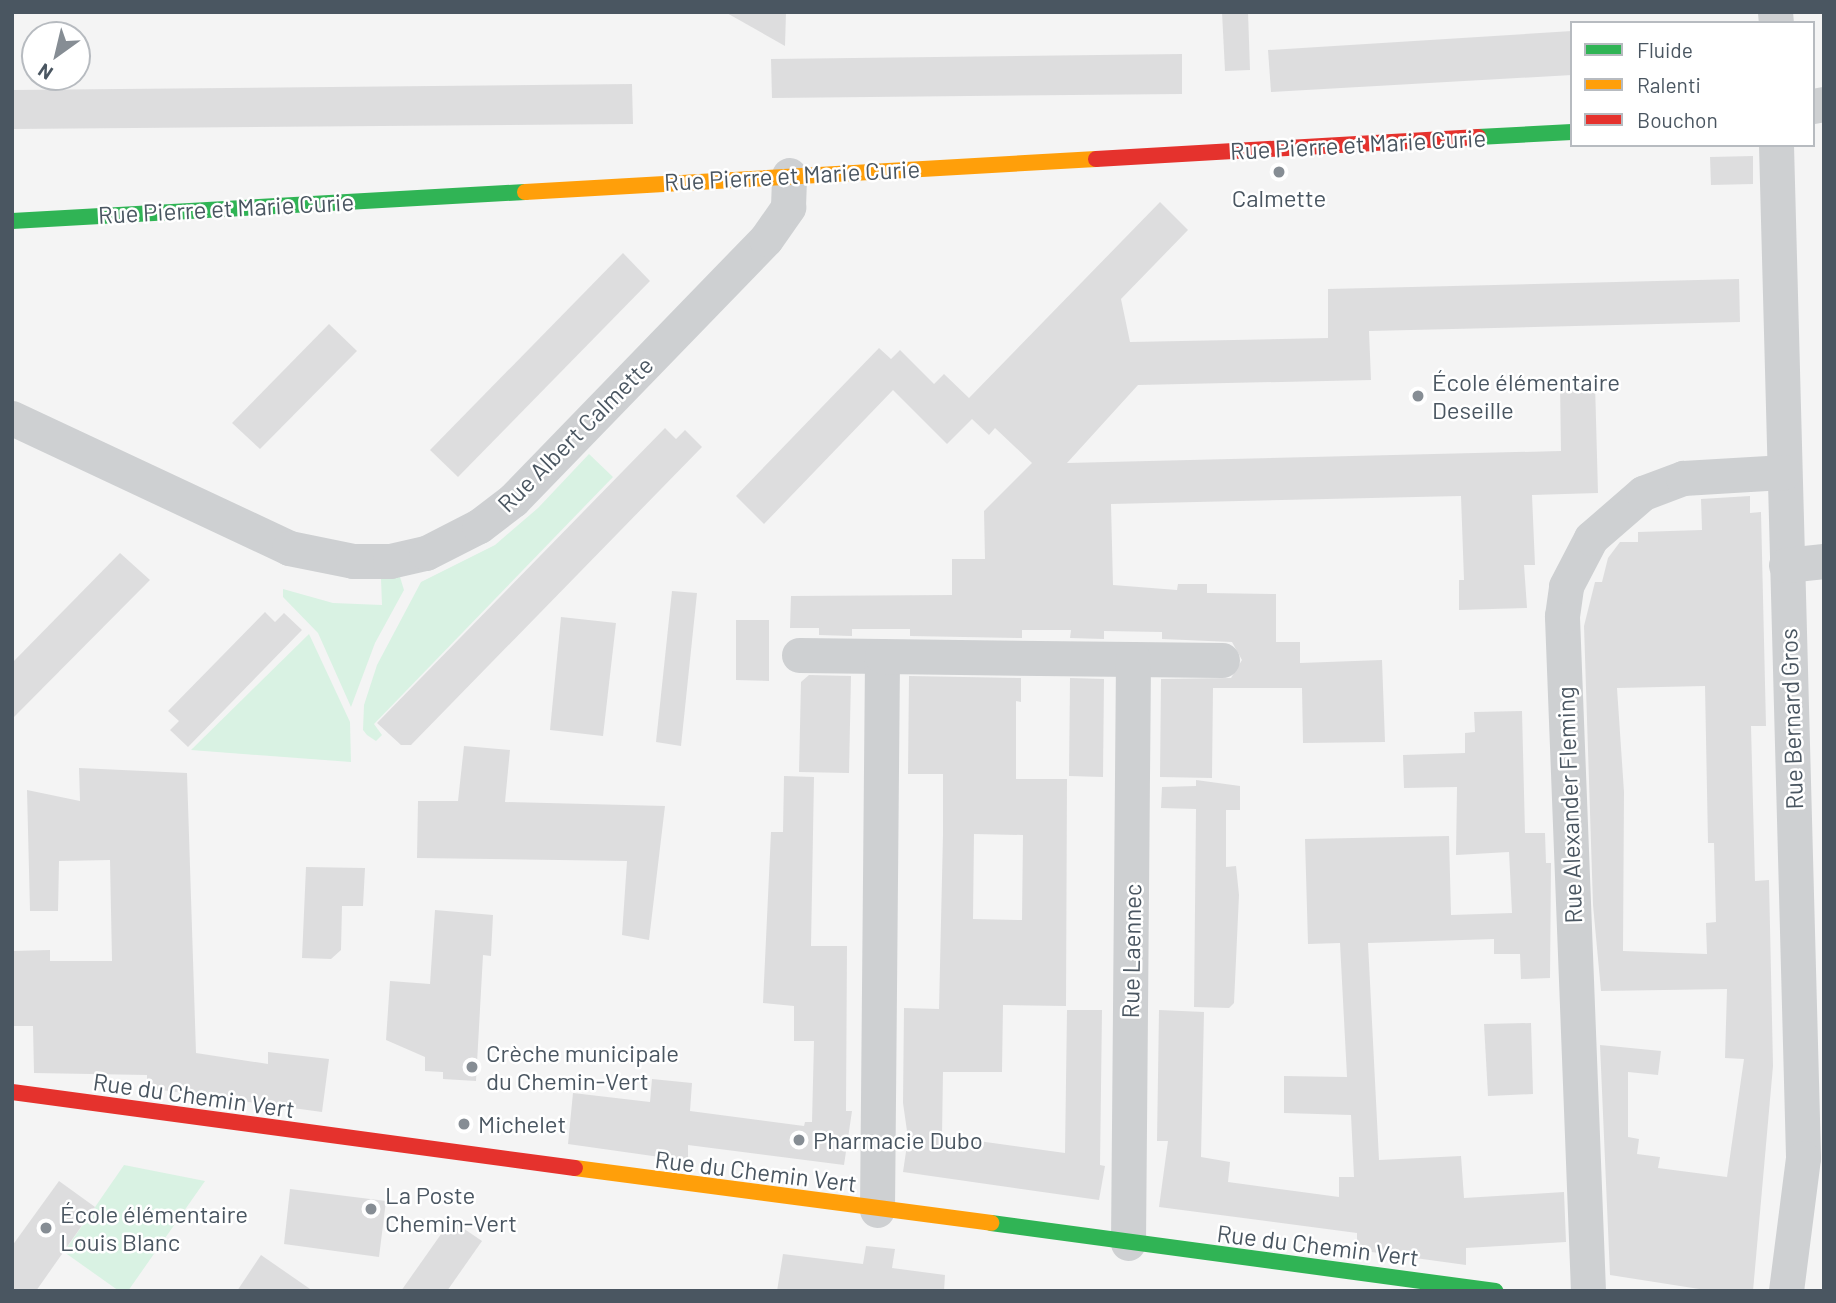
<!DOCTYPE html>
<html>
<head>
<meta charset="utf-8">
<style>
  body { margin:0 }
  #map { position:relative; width:1836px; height:1303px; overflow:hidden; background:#f4f4f4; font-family:Barlow,sans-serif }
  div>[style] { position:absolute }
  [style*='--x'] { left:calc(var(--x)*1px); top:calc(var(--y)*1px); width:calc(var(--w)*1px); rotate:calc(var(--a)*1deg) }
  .green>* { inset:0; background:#d9f2e3 }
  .building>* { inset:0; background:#ddddde }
  .street>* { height:35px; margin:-17.5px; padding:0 17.5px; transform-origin:17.5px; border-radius:17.5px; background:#ced0d2 }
  .fast>* { height:16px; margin:-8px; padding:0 8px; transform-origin:8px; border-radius:8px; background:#30b455 }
  .slow>* { height:16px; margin:-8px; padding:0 8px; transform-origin:8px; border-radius:8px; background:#ff9f0a }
  .jam>* { height:16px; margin:-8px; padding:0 8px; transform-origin:8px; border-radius:8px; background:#e5322d }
  .dots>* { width:19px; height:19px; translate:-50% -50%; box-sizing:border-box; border:4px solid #fff; border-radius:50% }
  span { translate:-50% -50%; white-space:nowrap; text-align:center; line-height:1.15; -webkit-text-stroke:5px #fff; paint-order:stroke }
  .street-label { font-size:24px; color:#4a5661 }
  .poi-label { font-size:24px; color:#4a5661 }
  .left { translate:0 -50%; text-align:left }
  .frame { position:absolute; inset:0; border:14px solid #4a5661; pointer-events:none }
  .legend { position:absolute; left:1570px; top:21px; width:245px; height:126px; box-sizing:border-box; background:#fff; border:2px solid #b7bbc0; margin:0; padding:9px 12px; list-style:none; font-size:21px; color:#4a5661 }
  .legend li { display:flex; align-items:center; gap:14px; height:35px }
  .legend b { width:35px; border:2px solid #b7bbc0 }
  .north { position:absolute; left:21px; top:21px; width:70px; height:70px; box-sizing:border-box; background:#fff; border:2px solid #b7bbc0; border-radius:50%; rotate:214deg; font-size:19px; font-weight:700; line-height:28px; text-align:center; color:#4a5661 }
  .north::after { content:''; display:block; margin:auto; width:24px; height:32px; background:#868d94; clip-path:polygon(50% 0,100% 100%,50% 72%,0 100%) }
</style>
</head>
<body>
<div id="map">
  <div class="green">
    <i style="clip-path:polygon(589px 454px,613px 477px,374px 724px,382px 735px,376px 741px,367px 735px,363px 730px,364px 705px,377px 665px,421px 582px,495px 545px,538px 508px)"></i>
    <i style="clip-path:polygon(400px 577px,404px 590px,375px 643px,351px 707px,318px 633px,283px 597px,283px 589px,333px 603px,382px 605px,381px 579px)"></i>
    <i style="clip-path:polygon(309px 634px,350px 722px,351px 762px,191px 750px)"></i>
    <i style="clip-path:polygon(124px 1165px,205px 1181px,128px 1291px,119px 1291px,64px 1252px)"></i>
  </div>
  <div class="building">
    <i style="clip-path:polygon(725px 12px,786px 12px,785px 46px)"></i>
    <i style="clip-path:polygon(1222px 12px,1248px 12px,1250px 70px,1225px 71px)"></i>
    <i style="clip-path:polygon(1572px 31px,1572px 75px,1271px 92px,1268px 50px)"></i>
    <i style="clip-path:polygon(1182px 54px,1182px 94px,772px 98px,771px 59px)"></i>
    <i style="clip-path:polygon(632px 84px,633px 124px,12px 129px,12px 90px)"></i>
    <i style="clip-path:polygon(1753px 156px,1753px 184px,1711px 185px,1710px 157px)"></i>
    <i style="clip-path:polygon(1160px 202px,1188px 230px,1121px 299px,1130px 342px,1328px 338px,1328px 289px,1739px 279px,1740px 322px,1369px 331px,1371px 380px,1138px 385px,1067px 463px,1561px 451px,1560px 383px,1595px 383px,1598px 493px,1532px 495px,1535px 565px,1524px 565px,1527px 608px,1459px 610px,1459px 580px,1464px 580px,1461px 496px,1111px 504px,1113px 585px,1177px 590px,1178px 584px,1207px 584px,1207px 593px,1276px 594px,1276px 642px,1300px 642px,1300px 663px,1382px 660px,1385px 742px,1303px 743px,1302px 688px,1213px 688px,1212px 778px,1160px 777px,1161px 679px,1231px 678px,1242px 660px,1232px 642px,1162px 639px,1162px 632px,1104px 631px,1104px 639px,1070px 638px,1071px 630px,1022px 630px,1022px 638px,910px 636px,910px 629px,852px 629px,852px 636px,819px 635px,819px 628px,790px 628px,791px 596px,952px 595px,952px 559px,985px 559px,984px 511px,1032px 463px,995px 428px,989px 435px,972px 419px,947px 444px,893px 390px,764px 524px,736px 496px,879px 348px,891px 359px,900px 350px,934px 384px,944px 374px,969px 398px)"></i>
    <i style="clip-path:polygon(623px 253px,650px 281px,458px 477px,430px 450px)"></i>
    <i style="clip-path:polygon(329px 324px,357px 351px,260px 449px,232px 423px)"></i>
    <i style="clip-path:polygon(665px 428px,676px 439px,685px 430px,702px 447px,411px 745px,401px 745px,377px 723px)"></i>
    <i style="clip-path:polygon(evenodd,1750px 496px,1750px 513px,1761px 512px,1766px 726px,1751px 726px,1752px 765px,1755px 881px,1769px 880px,1773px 1066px,1753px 1291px,1712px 1291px,1610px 1275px,1600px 1045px,1661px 1051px,1658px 1075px,1628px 1072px,1628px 1137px,1639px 1139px,1637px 1154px,1660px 1157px,1658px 1168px,1727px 1177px,1744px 1059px,1725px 1058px,1727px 989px,1601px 991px,1593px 905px,1584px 626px,1595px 582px,1602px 582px,1608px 558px,1620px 542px,1638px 542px,1638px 532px,1702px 530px,1701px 499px,1750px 496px,1705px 686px,1708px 843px,1714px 843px,1716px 922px,1706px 923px,1707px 954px,1623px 951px,1624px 792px,1617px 688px,1705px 686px)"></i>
    <i style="clip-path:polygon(120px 553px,150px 580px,12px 719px,12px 663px)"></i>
    <i style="clip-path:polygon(672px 591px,697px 593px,681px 746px,656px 742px)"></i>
    <i style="clip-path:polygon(265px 612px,275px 622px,284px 613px,302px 630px,188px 747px,170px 730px,179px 721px,168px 711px)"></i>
    <i style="clip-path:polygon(561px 617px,616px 623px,603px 736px,550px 730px)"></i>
    <i style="clip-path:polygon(736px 620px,769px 620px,769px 681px,736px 680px)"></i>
    <i style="clip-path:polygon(809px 675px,851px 676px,849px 773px,799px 772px,801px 682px)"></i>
    <i style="clip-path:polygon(evenodd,909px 676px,1021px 678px,1021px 702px,1016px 701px,1016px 779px,1067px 779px,1066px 1006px,1003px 1005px,1002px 1072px,943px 1072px,942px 1136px,1065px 1153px,1067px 1010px,1102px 1010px,1100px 1165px,1105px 1166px,1099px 1200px,903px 1172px,908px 1138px,903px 1103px,904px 1008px,939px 1009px,943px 834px,943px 774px,908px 774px,909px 676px,974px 834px,1023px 835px,1022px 920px,973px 919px,974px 834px)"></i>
    <i style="clip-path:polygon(1070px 678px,1104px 679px,1103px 777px,1069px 776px)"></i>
    <i style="clip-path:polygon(1522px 711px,1525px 833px,1545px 833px,1546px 863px,1551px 863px,1550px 978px,1521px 979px,1520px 954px,1494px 954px,1494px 939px,1368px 943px,1379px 1160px,1461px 1156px,1464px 1198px,1564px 1192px,1566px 1242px,1466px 1248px,1466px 1265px,1357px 1250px,1357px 1233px,1159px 1207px,1168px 1141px,1157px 1141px,1159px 1010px,1204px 1012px,1201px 1157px,1230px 1162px,1228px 1182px,1339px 1197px,1339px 1177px,1354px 1177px,1351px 1115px,1284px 1113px,1284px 1076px,1347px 1077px,1340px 943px,1308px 944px,1305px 839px,1449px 836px,1451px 915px,1512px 913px,1509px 852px,1456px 855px,1457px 787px,1404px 788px,1403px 755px,1465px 753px,1465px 733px,1475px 732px,1474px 712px)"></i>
    <i style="clip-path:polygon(464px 746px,510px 750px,505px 802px,665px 806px,649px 940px,622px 935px,627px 861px,417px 858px,418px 801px,458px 801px)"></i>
    <i style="clip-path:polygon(79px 768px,187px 773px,196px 1053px,268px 1064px,268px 1052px,329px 1059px,322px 1112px,147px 1088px,147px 1075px,34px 1073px,33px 1026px,12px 1026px,12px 951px,50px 950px,50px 961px,112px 961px,110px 860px,59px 861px,58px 911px,30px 911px,27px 790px,80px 801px)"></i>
    <i style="clip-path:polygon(784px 776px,814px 777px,811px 946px,847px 946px,846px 1111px,852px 1111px,844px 1165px,688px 1145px,688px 1161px,568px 1144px,573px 1093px,650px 1102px,652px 1079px,692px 1083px,690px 1111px,804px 1126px,805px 1122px,812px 1122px,814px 1041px,794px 1041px,794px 1006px,763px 1003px,771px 832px,783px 832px)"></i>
    <i style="clip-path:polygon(1196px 780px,1240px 786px,1240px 810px,1226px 810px,1226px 867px,1236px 866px,1239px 895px,1234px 1003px,1229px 1008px,1194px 1007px,1196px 809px,1161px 808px,1162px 787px,1196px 786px)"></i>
    <i style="clip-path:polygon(306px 867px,365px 868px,363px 906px,342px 906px,341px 950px,331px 959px,302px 958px)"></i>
    <i style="clip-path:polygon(435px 910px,493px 915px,491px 956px,483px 955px,476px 1081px,443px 1079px,443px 1072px,425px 1071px,425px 1057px,386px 1040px,390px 981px,430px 984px)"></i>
    <i style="clip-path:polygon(1531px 1023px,1533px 1094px,1488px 1096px,1484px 1024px)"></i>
    <i style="clip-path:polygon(59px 1181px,95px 1207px,36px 1291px,12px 1291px,12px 1246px)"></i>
    <i style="clip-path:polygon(290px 1189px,386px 1201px,379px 1257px,284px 1244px)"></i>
    <i style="clip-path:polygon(451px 1220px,482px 1241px,447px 1291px,401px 1291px)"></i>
    <i style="clip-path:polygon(866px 1246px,895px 1249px,892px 1268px,945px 1275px,944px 1291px,777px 1291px,783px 1254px,863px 1264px)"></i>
    <i style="clip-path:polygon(261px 1255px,313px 1291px,237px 1291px)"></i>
  </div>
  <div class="street">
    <i style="--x:1775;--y:12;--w:11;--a:85"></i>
    <i style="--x:1813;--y:106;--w:11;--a:-10"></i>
    <i style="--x:1776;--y:145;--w:1013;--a:88.47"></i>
    <i style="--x:1803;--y:1158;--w:134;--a:97.3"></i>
    <i style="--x:12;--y:418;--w:306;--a:25.1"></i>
    <i style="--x:289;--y:548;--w:65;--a:11.5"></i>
    <i style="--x:353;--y:561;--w:37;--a:0"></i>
    <i style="--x:390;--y:561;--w:37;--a:-13"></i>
    <i style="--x:426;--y:553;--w:59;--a:-27"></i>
    <i style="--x:479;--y:526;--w:43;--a:-37.4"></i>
    <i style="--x:513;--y:500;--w:363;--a:-45.9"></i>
    <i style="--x:766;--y:239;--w:39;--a:-55"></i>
    <i style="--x:788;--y:207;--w:32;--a:-88"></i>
    <i style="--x:1786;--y:565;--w:38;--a:-6"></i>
    <i style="--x:799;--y:655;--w:83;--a:0.7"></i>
    <i style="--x:1133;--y:659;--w:89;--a:0.6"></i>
    <i style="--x:877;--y:1210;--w:554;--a:-89.48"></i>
    <i style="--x:882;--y:656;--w:251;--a:0.7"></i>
    <i style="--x:1133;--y:659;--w:584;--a:90.49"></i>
    <i style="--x:1588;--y:1291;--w:676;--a:-92.21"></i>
    <i style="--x:1562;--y:616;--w:30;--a:-82"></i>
    <i style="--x:1566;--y:586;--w:54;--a:-62.5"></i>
    <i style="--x:1591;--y:538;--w:69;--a:-40.9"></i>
    <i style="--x:1643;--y:493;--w:43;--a:-20.6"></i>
    <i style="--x:1683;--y:478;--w:101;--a:-3.4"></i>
  </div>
  <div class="fast">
    <i style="--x:1478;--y:137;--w:94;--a:-3"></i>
    <i style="--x:12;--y:221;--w:514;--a:-3.24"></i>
    <i style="--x:991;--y:1223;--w:509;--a:7.68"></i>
  </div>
  <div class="slow">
    <i style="--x:525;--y:192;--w:572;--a:-3.31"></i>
    <i style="--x:575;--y:1168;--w:420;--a:7.5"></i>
  </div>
  <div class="jam">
    <i style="--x:1096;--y:159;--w:383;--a:-3.3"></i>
    <i style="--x:12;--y:1092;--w:568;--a:7.69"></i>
  </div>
  <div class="dots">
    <i style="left:1279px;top:172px;background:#868d94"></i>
    <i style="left:1418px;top:396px;background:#868d94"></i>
    <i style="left:472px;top:1067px;background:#868d94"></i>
    <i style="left:464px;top:1124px;background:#868d94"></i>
    <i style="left:799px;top:1140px;background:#868d94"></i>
    <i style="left:371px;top:1209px;background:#868d94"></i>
    <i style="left:46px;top:1228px;background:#868d94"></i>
  </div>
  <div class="street-label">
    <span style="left:1358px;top:144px;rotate:-3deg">Rue Pierre et Marie Curie</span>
    <span style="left:792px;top:175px;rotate:-3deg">Rue Pierre et Marie Curie</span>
    <span style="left:226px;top:208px;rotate:-3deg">Rue Pierre et Marie Curie</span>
    <span style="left:575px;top:434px;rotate:-45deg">Rue Albert Calmette</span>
    <span style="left:1791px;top:719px;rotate:-92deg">Rue Bernard Gros</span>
    <span style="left:1569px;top:805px;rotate:-92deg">Rue Alexander Fleming</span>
    <span style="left:1131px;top:951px;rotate:-89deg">Rue Laennec</span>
    <span style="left:194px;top:1095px;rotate:8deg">Rue du Chemin Vert</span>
    <span style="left:756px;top:1171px;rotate:7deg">Rue du Chemin Vert</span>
    <span style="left:1318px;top:1245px;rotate:7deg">Rue du Chemin Vert</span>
  </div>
  <div class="poi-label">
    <span style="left:1279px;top:198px">Calmette</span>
    <span class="left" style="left:1432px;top:396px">École élémentaire<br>Deseille</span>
    <span class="left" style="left:486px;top:1067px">Crèche municipale<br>du Chemin-Vert</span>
    <span class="left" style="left:478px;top:1124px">Michelet</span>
    <span class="left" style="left:813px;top:1140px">Pharmacie Dubo</span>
    <span class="left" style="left:385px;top:1209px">La Poste<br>Chemin-Vert</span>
    <span class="left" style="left:60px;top:1228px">École élémentaire<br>Louis Blanc</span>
  </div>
  <div class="frame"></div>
  <ul class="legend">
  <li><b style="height:9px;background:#30b455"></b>Fluide</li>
  <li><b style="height:9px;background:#ff9f0a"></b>Ralenti</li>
  <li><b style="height:9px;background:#e5322d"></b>Bouchon</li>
  </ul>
  <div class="north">N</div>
</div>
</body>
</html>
